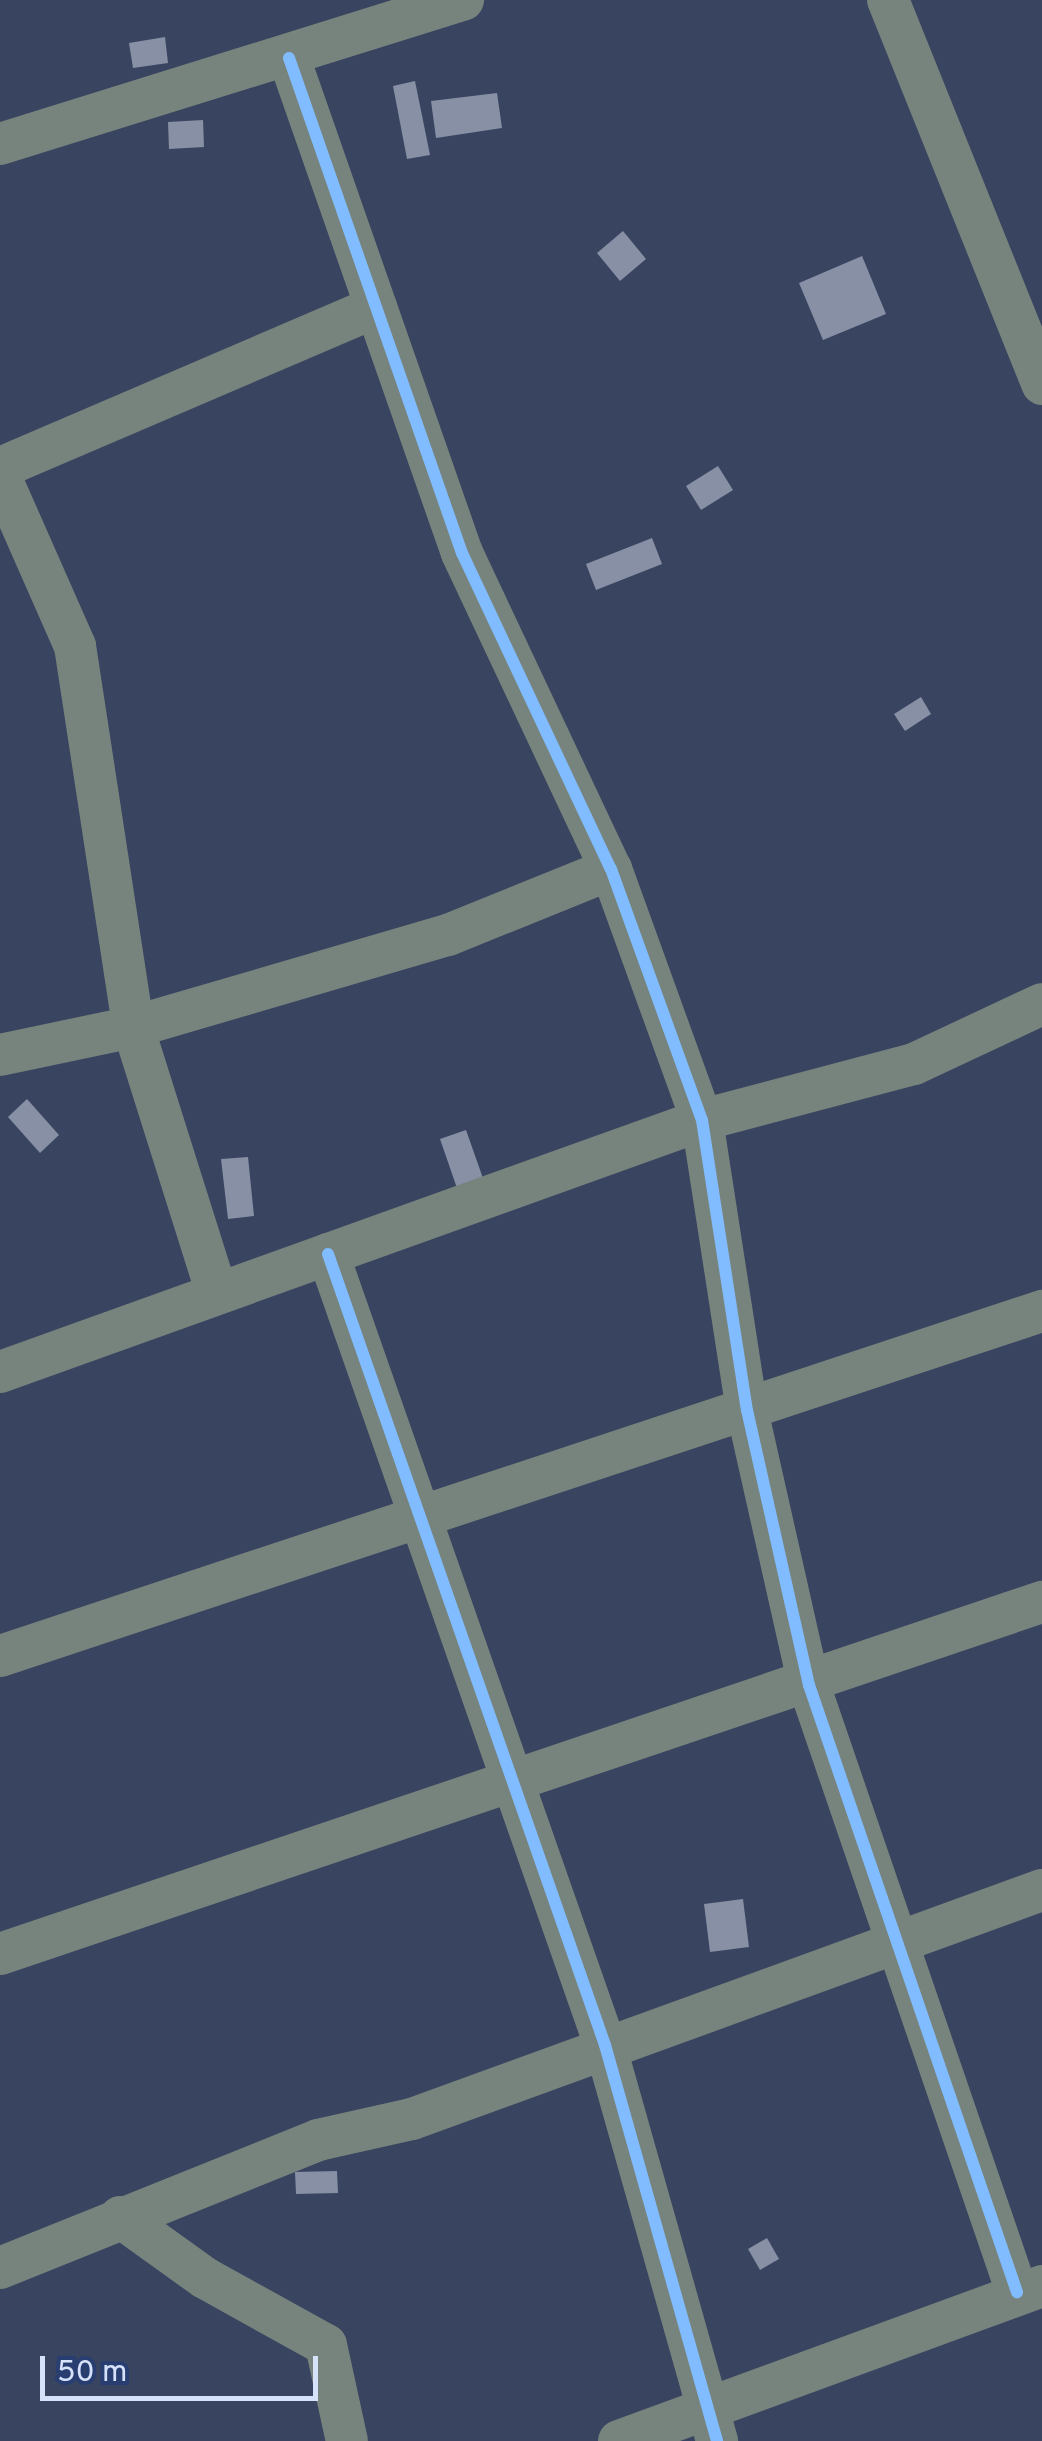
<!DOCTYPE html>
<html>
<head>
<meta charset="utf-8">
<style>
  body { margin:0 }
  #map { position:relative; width:1042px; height:2441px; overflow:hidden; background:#394460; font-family:Overpass,sans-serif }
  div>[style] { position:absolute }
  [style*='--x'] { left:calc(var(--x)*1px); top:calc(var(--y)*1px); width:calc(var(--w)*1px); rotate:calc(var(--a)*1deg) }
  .building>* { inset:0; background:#8790a5 }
  .street>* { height:42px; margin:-21px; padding:0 21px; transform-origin:21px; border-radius:21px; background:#77847d }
  .cycleway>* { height:12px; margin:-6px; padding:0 6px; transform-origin:6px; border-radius:6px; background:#80bcff }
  span { translate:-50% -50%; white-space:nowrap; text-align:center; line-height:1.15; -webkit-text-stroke:10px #293e70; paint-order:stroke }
  .scale { position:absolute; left:40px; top:2356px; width:278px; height:45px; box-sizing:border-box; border:5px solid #d6e2fa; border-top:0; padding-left:12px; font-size:30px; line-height:35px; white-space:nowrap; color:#d6e2fa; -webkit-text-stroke:8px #293e70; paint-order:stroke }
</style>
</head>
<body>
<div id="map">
  <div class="building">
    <i style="clip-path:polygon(165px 37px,168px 63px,133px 68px,129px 43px)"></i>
    <i style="clip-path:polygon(415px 81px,430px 155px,407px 159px,393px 86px)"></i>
    <i style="clip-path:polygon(497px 93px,502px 128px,436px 138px,431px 101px)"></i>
    <i style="clip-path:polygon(203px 120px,204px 147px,169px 149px,168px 122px)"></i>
    <i style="clip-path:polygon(623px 231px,646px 259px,620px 281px,597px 253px)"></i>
    <i style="clip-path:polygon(862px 256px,886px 314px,823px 340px,799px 283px)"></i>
    <i style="clip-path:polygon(718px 466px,733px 490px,701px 510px,686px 486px)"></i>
    <i style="clip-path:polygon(652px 538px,662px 564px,596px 590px,586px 564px)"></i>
    <i style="clip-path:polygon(921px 697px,931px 714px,905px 731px,894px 714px)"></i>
    <i style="clip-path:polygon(27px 1099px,59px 1135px,40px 1153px,8px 1117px)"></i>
    <i style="clip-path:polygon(466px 1130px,485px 1184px,459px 1194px,440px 1139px)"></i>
    <i style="clip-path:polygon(248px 1157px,254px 1216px,228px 1219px,221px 1159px)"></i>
    <i style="clip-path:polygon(743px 1899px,749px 1947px,710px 1952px,704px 1904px)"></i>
    <i style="clip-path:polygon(337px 2171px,338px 2193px,296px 2194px,295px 2172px)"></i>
    <i style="clip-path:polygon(767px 2238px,779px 2259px,760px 2270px,748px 2249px)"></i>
  </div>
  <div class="street">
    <i style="--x:888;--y:0;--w:414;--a:68.1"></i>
    <i style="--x:289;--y:58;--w:524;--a:70.74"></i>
    <i style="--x:462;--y:553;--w:349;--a:64.8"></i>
    <i style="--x:611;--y:869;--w:267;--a:70.1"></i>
    <i style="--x:702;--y:1120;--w:293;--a:81.2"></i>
    <i style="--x:747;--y:1410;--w:282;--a:77.3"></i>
    <i style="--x:809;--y:1685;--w:642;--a:71.09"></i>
    <i style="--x:0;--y:144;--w:485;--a:-17.3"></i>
    <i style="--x:0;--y:468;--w:409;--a:-23.2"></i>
    <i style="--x:0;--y:476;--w:186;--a:66.2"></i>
    <i style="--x:75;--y:646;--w:385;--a:81.3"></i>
    <i style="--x:133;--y:1027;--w:279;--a:72.5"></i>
    <i style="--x:0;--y:1055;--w:136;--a:-11.9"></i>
    <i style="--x:133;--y:1027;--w:328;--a:-16.3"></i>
    <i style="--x:448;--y:935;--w:176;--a:-22"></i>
    <i style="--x:328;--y:1254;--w:838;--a:70.7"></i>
    <i style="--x:605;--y:2045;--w:412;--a:74.2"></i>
    <i style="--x:0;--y:1372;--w:746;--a:-19.75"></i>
    <i style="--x:702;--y:1120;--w:219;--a:-14.8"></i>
    <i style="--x:914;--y:1064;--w:141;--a:-25.1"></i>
    <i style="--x:0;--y:1656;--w:1098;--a:-18.32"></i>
    <i style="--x:0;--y:1954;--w:1100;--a:-18.67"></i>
    <i style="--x:120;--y:2217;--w:105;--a:35.7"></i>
    <i style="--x:205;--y:2278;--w:138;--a:29"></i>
    <i style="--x:326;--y:2345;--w:98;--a:77.7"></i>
    <i style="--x:0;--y:2268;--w:343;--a:-21.9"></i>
    <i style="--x:318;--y:2140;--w:96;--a:-12.6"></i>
    <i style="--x:412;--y:2119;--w:670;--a:-19.98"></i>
    <i style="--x:619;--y:2441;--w:451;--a:-20.1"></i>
  </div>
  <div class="cycleway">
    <i style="--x:289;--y:58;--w:524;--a:70.74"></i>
    <i style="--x:462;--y:553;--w:349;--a:64.8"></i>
    <i style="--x:611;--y:869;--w:267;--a:70.1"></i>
    <i style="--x:702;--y:1120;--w:293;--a:81.2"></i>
    <i style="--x:747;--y:1410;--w:282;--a:77.3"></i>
    <i style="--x:809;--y:1685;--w:642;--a:71.09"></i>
    <i style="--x:328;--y:1254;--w:838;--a:70.7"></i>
    <i style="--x:605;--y:2045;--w:412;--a:74.2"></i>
  </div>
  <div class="scale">50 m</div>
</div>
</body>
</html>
